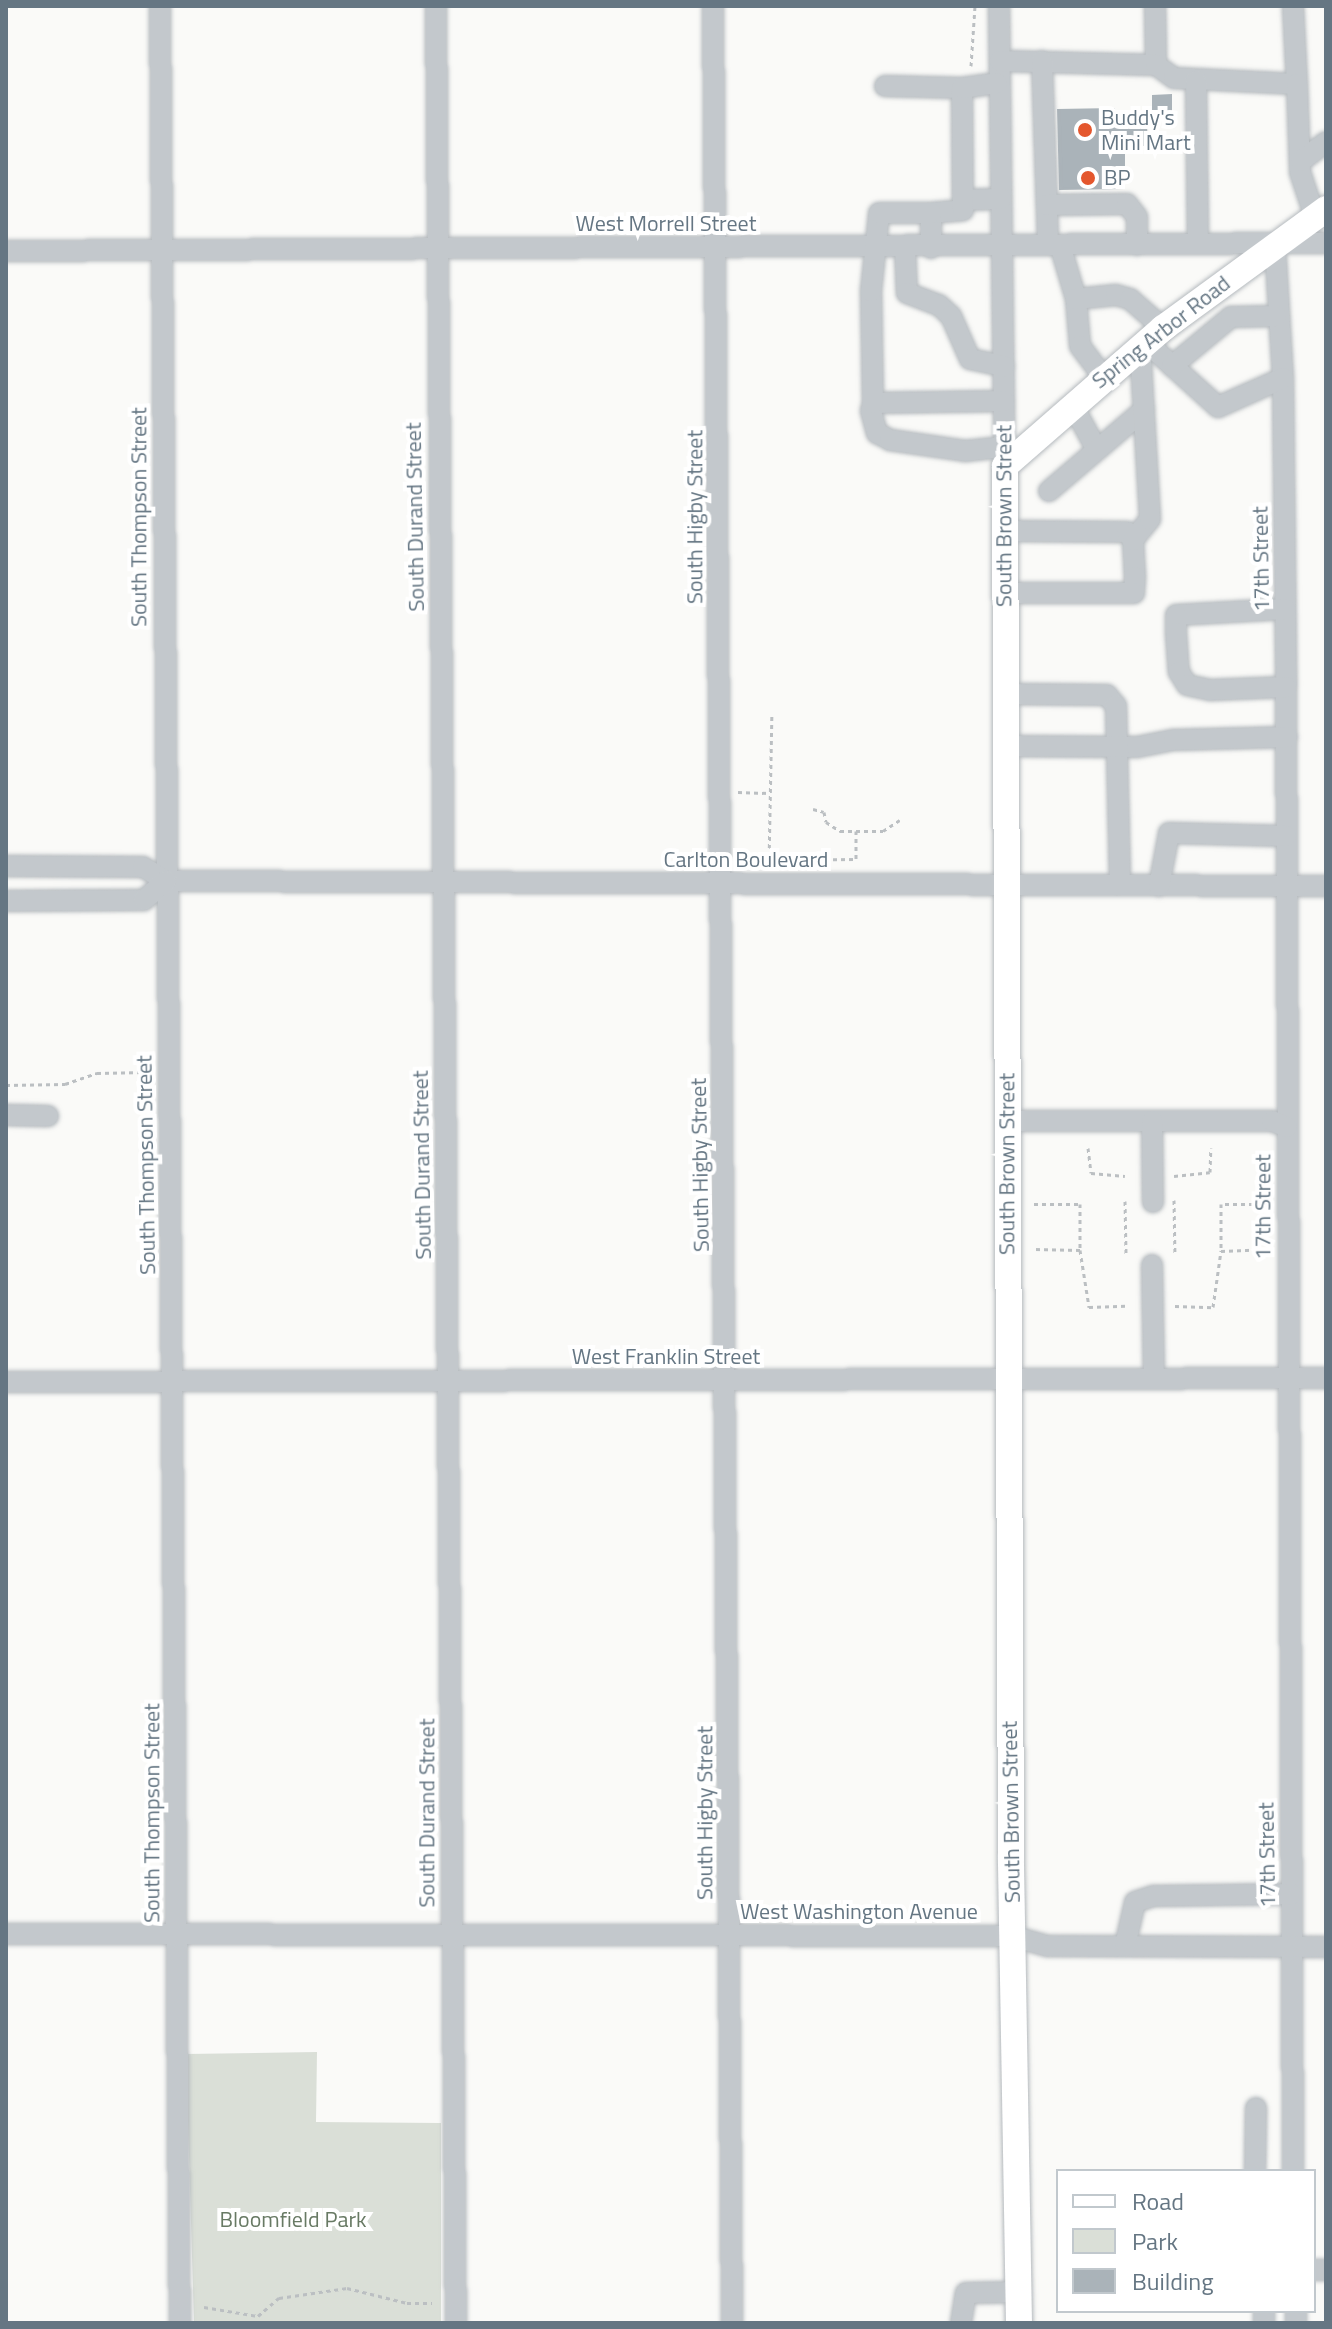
<!DOCTYPE html>
<html>
<head>
<meta charset="utf-8">
<style>
  body { margin:0 }
  #map { position:relative; width:1332px; height:2329px; overflow:hidden; background:#fafaf8; font-family:"Titillium Web",sans-serif }
  div>[style] { position:absolute }
  [style*='--x'] { left:calc(var(--x)*1px); top:calc(var(--y)*1px); width:calc(var(--w)*1px); rotate:calc(var(--a)*1deg) }
  .green>* { inset:0; background:#dadfd7 }
  .building>* { inset:0; background:#aab3b9 }
  .path>* { height:3px; margin-top:-1.5px; transform-origin:0; background:repeating-linear-gradient(90deg,#bbbfc2 0 4px,transparent 0 8px) }
  .roads { filter:drop-shadow(0 0 2px #b5babe) drop-shadow(0 0 2px #b5babe) }
  .minor>* { height:20px; margin:-10px; padding:0 10px; transform-origin:10px; border-radius:10px; background:#c3c8cc }
  .major>* { height:26px; margin:-13px; padding:0 13px; transform-origin:13px; border-radius:13px; background:#fff }
  .dots>* { width:22px; height:22px; translate:-50% -50%; box-sizing:border-box; border:4px solid #fff; border-radius:50% }
  span { translate:-50% -50%; white-space:nowrap; text-align:center; line-height:1.15; -webkit-text-stroke:8px #fff; paint-order:stroke }
  .poi-label { font-size:22px; color:#657683 }
  .left { translate:0 -50%; text-align:left }
  .street-label { font-size:22px; color:#657683 }
  .park-label { font-size:22px; color:#687a64 }
  .frame { position:absolute; inset:0; border:8px solid #657683; pointer-events:none }
  .legend { position:absolute; left:1056px; top:2169px; width:260px; height:144px; box-sizing:border-box; background:#fff; border:2px solid #c1c8cd; margin:0; padding:10px 14px; list-style:none; font-size:24px; color:#657683 }
  .legend li { display:flex; align-items:center; gap:16px; height:40px }
  .legend b { width:40px; border:2px solid #c1c8cd }
</style>
</head>
<body>
<div id="map">
  <div class="green">
    <i style="clip-path:polygon(317px 2052px,316px 2122px,441px 2123px,441px 2323px,194px 2323px,186px 2054px)"></i>
  </div>
  <div class="building">
    <i style="clip-path:polygon(1172px 94px,1172px 117px,1152px 117px,1152px 95px)"></i>
    <i style="clip-path:polygon(1115px 108px,1116px 124px,1147px 124px,1148px 146px,1125px 146px,1125px 189px,1059px 190px,1057px 109px)"></i>
  </div>
  <div class="path">
    <i style="--x:971;--y:66;--w:60;--a:-86.2"></i>
    <i style="--x:738;--y:792;--w:32;--a:2"></i>
    <i style="--x:813;--y:809;--w:11;--a:15"></i>
    <i style="--x:824;--y:812;--w:10;--a:79"></i>
    <i style="--x:826;--y:822;--w:17;--a:33"></i>
    <i style="--x:840;--y:831;--w:43;--a:0"></i>
    <i style="--x:883;--y:831;--w:20;--a:-33"></i>
    <i style="--x:856;--y:831;--w:29;--a:90"></i>
    <i style="--x:769;--y:860;--w:87;--a:-0.7"></i>
    <i style="--x:769;--y:864;--w:150;--a:-88.9"></i>
    <i style="--x:6;--y:1085;--w:59;--a:-1"></i>
    <i style="--x:65;--y:1084;--w:34;--a:-19"></i>
    <i style="--x:97;--y:1073;--w:50;--a:-1.1"></i>
    <i style="--x:1088;--y:1148;--w:25;--a:83"></i>
    <i style="--x:1091;--y:1173;--w:34;--a:5"></i>
    <i style="--x:1174;--y:1176;--w:36;--a:-6"></i>
    <i style="--x:1210;--y:1172;--w:24;--a:-88"></i>
    <i style="--x:1174;--y:1200;--w:55;--a:89"></i>
    <i style="--x:1125;--y:1201;--w:53;--a:88.9"></i>
    <i style="--x:1034;--y:1204;--w:46;--a:0"></i>
    <i style="--x:1080;--y:1204;--w:46;--a:90"></i>
    <i style="--x:1080;--y:1250;--w:46;--a:-178.8"></i>
    <i style="--x:1269;--y:1204;--w:48;--a:180"></i>
    <i style="--x:1221;--y:1204;--w:47;--a:90"></i>
    <i style="--x:1221;--y:1251;--w:51;--a:-2.2"></i>
    <i style="--x:1080;--y:1250;--w:58;--a:81"></i>
    <i style="--x:1089;--y:1307;--w:37;--a:-2"></i>
    <i style="--x:1175;--y:1306;--w:38;--a:2"></i>
    <i style="--x:1213;--y:1307;--w:57;--a:-81.9"></i>
    <i style="--x:204;--y:2307;--w:55;--a:9.5"></i>
    <i style="--x:258;--y:2316;--w:28;--a:-41"></i>
    <i style="--x:279;--y:2298;--w:69;--a:-8.4"></i>
    <i style="--x:347;--y:2288;--w:62;--a:14"></i>
    <i style="--x:407;--y:2303;--w:25;--a:0"></i>
  </div>
  <div class="roads">
    <div class="minor">
      <i style="--x:160;--y:6;--w:2317;--a:89.51"></i>
      <i style="--x:436;--y:6;--w:2317;--a:89.51"></i>
      <i style="--x:713;--y:6;--w:2317;--a:89.53"></i>
      <i style="--x:999;--y:6;--w:460;--a:89.3"></i>
      <i style="--x:1155;--y:6;--w:59;--a:89"></i>
      <i style="--x:1293;--y:6;--w:78;--a:87.1"></i>
      <i style="--x:1000;--y:61;--w:156;--a:1.5"></i>
      <i style="--x:1156;--y:65;--w:22;--a:36"></i>
      <i style="--x:1174;--y:78;--w:123;--a:2.8"></i>
      <i style="--x:1297;--y:84;--w:88;--a:88"></i>
      <i style="--x:1300;--y:172;--w:47;--a:71.6"></i>
      <i style="--x:1042;--y:61;--w:184;--a:88.1"></i>
      <i style="--x:1196;--y:81;--w:163;--a:89.3"></i>
      <i style="--x:885;--y:86;--w:77;--a:1.5"></i>
      <i style="--x:1301;--y:161;--w:31;--a:-37"></i>
      <i style="--x:963;--y:200;--w:38;--a:-2"></i>
      <i style="--x:1047;--y:205;--w:80;--a:-0.7"></i>
      <i style="--x:1127;--y:204;--w:16;--a:52"></i>
      <i style="--x:1137;--y:217;--w:28;--a:90"></i>
      <i style="--x:1275;--y:244;--w:134;--a:86.6"></i>
      <i style="--x:1283;--y:378;--w:309;--a:89.4"></i>
      <i style="--x:1286;--y:687;--w:1484;--a:89.73"></i>
      <i style="--x:1060;--y:245;--w:56;--a:73.5"></i>
      <i style="--x:1076;--y:299;--w:47;--a:85.1"></i>
      <i style="--x:1080;--y:346;--w:40;--a:53"></i>
      <i style="--x:905;--y:248;--w:45;--a:87.5"></i>
      <i style="--x:907;--y:293;--w:34;--a:21"></i>
      <i style="--x:939;--y:305;--w:16;--a:43"></i>
      <i style="--x:951;--y:316;--w:47;--a:66.2"></i>
      <i style="--x:970;--y:359;--w:35;--a:12"></i>
      <i style="--x:931;--y:248;--w:35;--a:-90"></i>
      <i style="--x:931;--y:213;--w:32;--a:-5"></i>
      <i style="--x:963;--y:210;--w:122;--a:-90.5"></i>
      <i style="--x:962;--y:88;--w:35;--a:-8"></i>
      <i style="--x:6;--y:251;--w:1320;--a:-0.35"></i>
      <i style="--x:1076;--y:299;--w:40;--a:-5.7"></i>
      <i style="--x:1116;--y:295;--w:15;--a:16"></i>
      <i style="--x:1130;--y:299;--w:44;--a:41.3"></i>
      <i style="--x:1146;--y:342;--w:97;--a:42.1"></i>
      <i style="--x:1218;--y:407;--w:71;--a:-24"></i>
      <i style="--x:1172;--y:366;--w:77;--a:-39.7"></i>
      <i style="--x:1231;--y:317;--w:45;--a:-1.3"></i>
      <i style="--x:1004;--y:401;--w:131;--a:179.1"></i>
      <i style="--x:873;--y:403;--w:8;--a:104"></i>
      <i style="--x:871;--y:411;--w:23;--a:75"></i>
      <i style="--x:877;--y:433;--w:15;--a:28"></i>
      <i style="--x:890;--y:440;--w:76;--a:8.3"></i>
      <i style="--x:965;--y:451;--w:39;--a:-6"></i>
      <i style="--x:873;--y:403;--w:112;--a:-91"></i>
      <i style="--x:871;--y:291;--w:78;--a:-84.1"></i>
      <i style="--x:879;--y:213;--w:52;--a:0"></i>
      <i style="--x:1072;--y:404;--w:52;--a:61.5"></i>
      <i style="--x:1049;--y:491;--w:125;--a:-40.5"></i>
      <i style="--x:1005;--y:531;--w:122;--a:0.5"></i>
      <i style="--x:1127;--y:532;--w:10;--a:53"></i>
      <i style="--x:1133;--y:540;--w:37;--a:87"></i>
      <i style="--x:1135;--y:577;--w:16;--a:94"></i>
      <i style="--x:1134;--y:593;--w:129;--a:180"></i>
      <i style="--x:1133;--y:540;--w:27;--a:-51"></i>
      <i style="--x:1150;--y:519;--w:171;--a:-93.3"></i>
      <i style="--x:1285;--y:609;--w:109;--a:176.8"></i>
      <i style="--x:1176;--y:615;--w:18;--a:90"></i>
      <i style="--x:1176;--y:633;--w:39;--a:86"></i>
      <i style="--x:1179;--y:672;--w:15;--a:58"></i>
      <i style="--x:1187;--y:685;--w:24;--a:12"></i>
      <i style="--x:1210;--y:690;--w:76;--a:-2.3"></i>
      <i style="--x:1005;--y:694;--w:102;--a:0.6"></i>
      <i style="--x:1107;--y:695;--w:14;--a:51"></i>
      <i style="--x:1116;--y:706;--w:179;--a:88.7"></i>
      <i style="--x:1004;--y:746;--w:133;--a:0.4"></i>
      <i style="--x:1137;--y:747;--w:38;--a:-11"></i>
      <i style="--x:1174;--y:740;--w:113;--a:-1.5"></i>
      <i style="--x:6;--y:866;--w:137;--a:0.4"></i>
      <i style="--x:143;--y:867;--w:27;--a:31"></i>
      <i style="--x:166;--y:881;--w:1160;--a:0.25"></i>
      <i style="--x:1159;--y:886;--w:54;--a:-79.3"></i>
      <i style="--x:1169;--y:833;--w:117;--a:1.5"></i>
      <i style="--x:6;--y:901;--w:138;--a:-0.4"></i>
      <i style="--x:144;--y:900;--w:29;--a:-41"></i>
      <i style="--x:6;--y:1115;--w:42;--a:1.4"></i>
      <i style="--x:1007;--y:1121;--w:265;--a:0"></i>
      <i style="--x:1272;--y:1121;--w:16;--a:22"></i>
      <i style="--x:1152;--y:1121;--w:81;--a:89.3"></i>
      <i style="--x:1152;--y:1265;--w:112;--a:89"></i>
      <i style="--x:6;--y:1382;--w:1320;--a:-0.17"></i>
      <i style="--x:6;--y:1934;--w:1006;--a:0.11"></i>
      <i style="--x:1012;--y:1936;--w:37;--a:16"></i>
      <i style="--x:1048;--y:1946;--w:278;--a:0.2"></i>
      <i style="--x:1125;--y:1946;--w:45;--a:-77.2"></i>
      <i style="--x:1135;--y:1902;--w:20;--a:-18"></i>
      <i style="--x:1154;--y:1896;--w:138;--a:-0.8"></i>
      <i style="--x:1255;--y:2171;--w:63;--a:-89.1"></i>
      <i style="--x:1314;--y:2270;--w:12;--a:0"></i>
      <i style="--x:1296;--y:2311;--w:12;--a:90"></i>
      <i style="--x:961;--y:2323;--w:30;--a:-81"></i>
      <i style="--x:966;--y:2293;--w:53;--a:-1.1"></i>
      <i style="--x:1264;--y:2323;--w:12;--a:-90"></i>
    </div>
    <div class="major">
      <i style="--x:1019;--y:2323;--w:465;--a:-91"></i>
      <i style="--x:1011;--y:1858;--w:1392;--a:-90.25"></i>
      <i style="--x:1005;--y:466;--w:210;--a:-41.1"></i>
      <i style="--x:1163;--y:328;--w:202;--a:-36.1"></i>
    </div>
  </div>
  <div class="dots">
    <i style="left:1085px;top:130px;background:#e4572e"></i>
    <i style="left:1088px;top:178px;background:#e4572e"></i>
  </div>
  <div class="poi-label">
    <span class="left" style="left:1101px;top:130px">Buddy's<br>Mini Mart</span>
    <span class="left" style="left:1104px;top:178px">BP</span>
  </div>
  <div class="street-label">
    <span style="left:666px;top:224px">West Morrell Street</span>
    <span style="left:1161px;top:332px;rotate:-38deg">Spring Arbor Road</span>
    <span style="left:1004px;top:516px;rotate:-90deg">South Brown Street</span>
    <span style="left:139px;top:517px;rotate:-90deg">South Thompson Street</span>
    <span style="left:415px;top:517px;rotate:-91deg">South Durand Street</span>
    <span style="left:695px;top:517px;rotate:-90deg">South Higby Street</span>
    <span style="left:1261px;top:559px;rotate:-91deg">17th Street</span>
    <span style="left:746px;top:860px">Carlton Boulevard</span>
    <span style="left:1007px;top:1164px;rotate:-90deg">South Brown Street</span>
    <span style="left:146px;top:1165px;rotate:-91deg">South Thompson Street</span>
    <span style="left:422px;top:1165px;rotate:-91deg">South Durand Street</span>
    <span style="left:700px;top:1165px;rotate:-91deg">South Higby Street</span>
    <span style="left:1263px;top:1207px;rotate:-90deg">17th Street</span>
    <span style="left:666px;top:1357px">West Franklin Street</span>
    <span style="left:1011px;top:1812px;rotate:-91deg">South Brown Street</span>
    <span style="left:152px;top:1813px;rotate:-90deg">South Thompson Street</span>
    <span style="left:427px;top:1813px;rotate:-90deg">South Durand Street</span>
    <span style="left:705px;top:1813px;rotate:-90deg">South Higby Street</span>
    <span style="left:1267px;top:1855px;rotate:-91deg">17th Street</span>
    <span style="left:859px;top:1912px">West Washington Avenue</span>
  </div>
  <div class="park-label">
    <span style="left:293px;top:2220px">Bloomfield Park</span>
  </div>
  <div class="frame"></div>
  <ul class="legend">
  <li><b style="height:10px;background:#fff"></b>Road</li>
  <li><b style="height:22px;background:#dadfd7"></b>Park</li>
  <li><b style="height:22px;background:#aab3b9"></b>Building</li>
  </ul>
</div>
</body>
</html>
